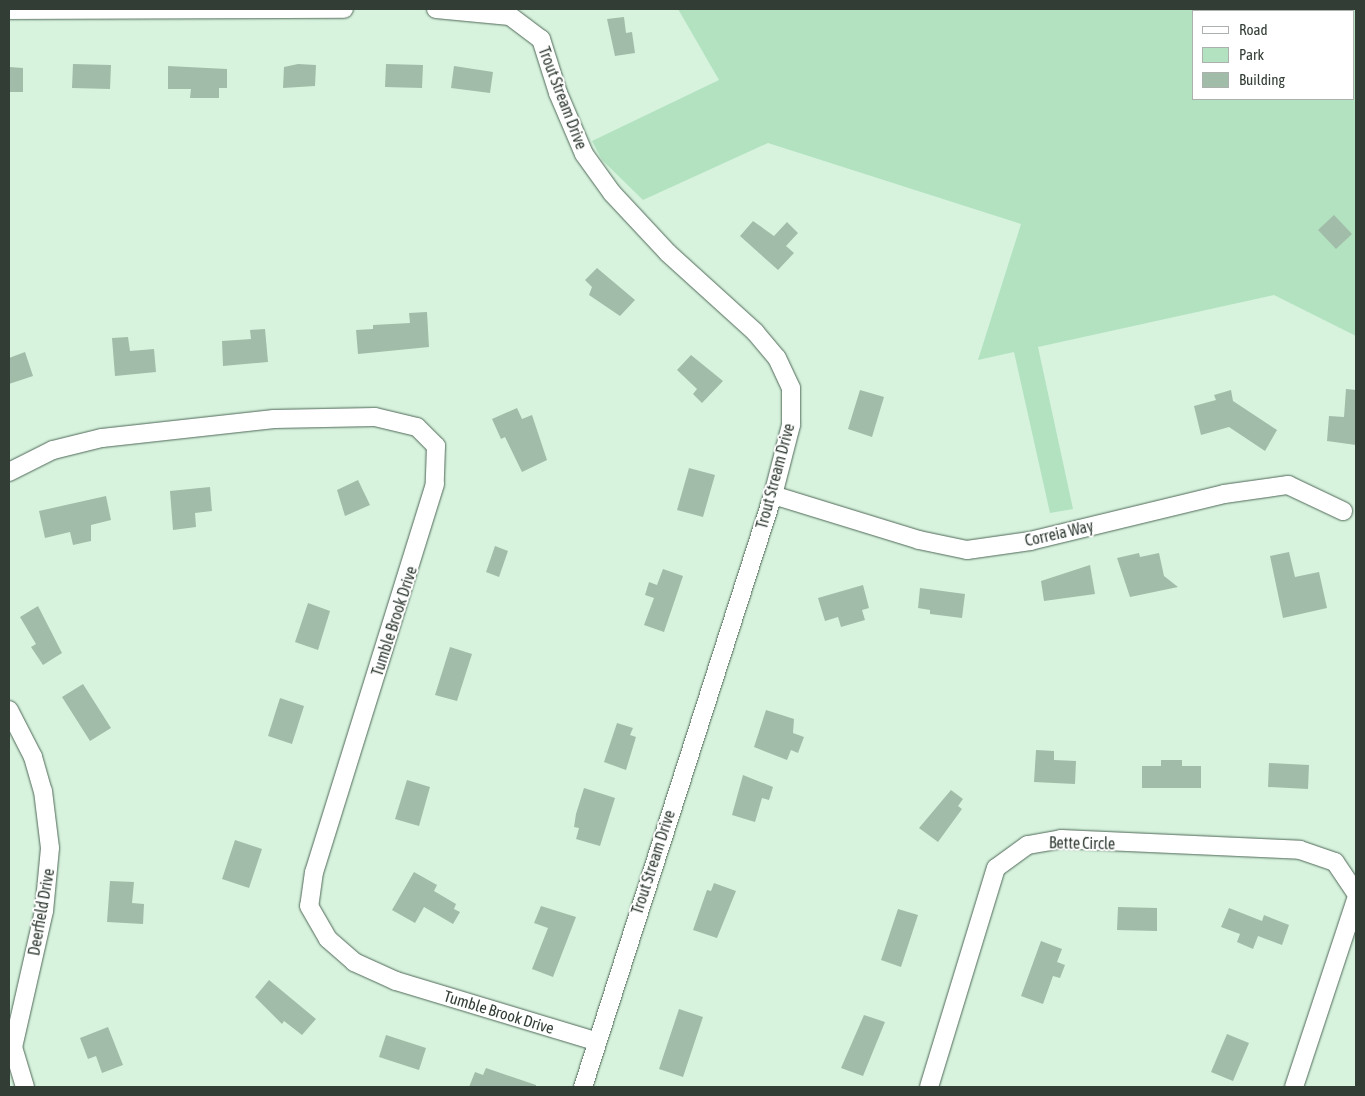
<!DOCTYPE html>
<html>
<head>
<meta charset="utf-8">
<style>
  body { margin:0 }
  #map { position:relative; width:1365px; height:1096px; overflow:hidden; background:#d7f3de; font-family:"Asap Condensed",sans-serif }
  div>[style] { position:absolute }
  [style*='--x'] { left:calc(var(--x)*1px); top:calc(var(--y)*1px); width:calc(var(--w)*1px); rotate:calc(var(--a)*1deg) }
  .green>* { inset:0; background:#b3e2c0 }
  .building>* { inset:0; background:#a1bca8 }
  .roads { filter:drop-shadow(0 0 1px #4f6857) drop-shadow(0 0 1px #4f6857) }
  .street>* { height:18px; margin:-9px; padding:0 9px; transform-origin:9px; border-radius:9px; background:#fff }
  span { translate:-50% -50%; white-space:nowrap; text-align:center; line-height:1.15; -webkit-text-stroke:4px #fff; paint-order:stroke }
  .street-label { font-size:16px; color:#323d35 }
  .frame { position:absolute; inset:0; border:10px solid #323d35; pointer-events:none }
  .legend { position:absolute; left:1192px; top:10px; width:162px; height:90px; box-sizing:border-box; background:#fff; border:1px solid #adb1ae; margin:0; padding:6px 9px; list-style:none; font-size:15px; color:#323d35 }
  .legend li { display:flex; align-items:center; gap:10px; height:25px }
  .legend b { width:25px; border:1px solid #adb1ae }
</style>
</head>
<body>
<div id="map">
  <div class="green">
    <i style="clip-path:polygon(evenodd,678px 9px,1356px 9px,1356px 336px,1274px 295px,1038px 347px,1073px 509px,1050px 513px,1014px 352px,978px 360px,1021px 224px,768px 143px,643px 200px,602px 160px,592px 141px,719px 80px,678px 9px,1194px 11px,1354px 11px,1354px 99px,1194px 99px,1194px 11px)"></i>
  </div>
  <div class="building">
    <i style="clip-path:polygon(624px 17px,626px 33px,632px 32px,635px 53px,615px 56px,607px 19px)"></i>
    <i style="clip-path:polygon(73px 64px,111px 65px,110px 89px,72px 88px)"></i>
    <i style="clip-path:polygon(298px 64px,316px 65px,315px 86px,283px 88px,284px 67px)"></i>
    <i style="clip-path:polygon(386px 64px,423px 65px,422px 88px,385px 87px)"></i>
    <i style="clip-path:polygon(168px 66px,227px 69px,227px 88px,219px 88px,219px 98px,190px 98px,191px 89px,168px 89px)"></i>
    <i style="clip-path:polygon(454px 66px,493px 72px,490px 93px,451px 88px)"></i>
    <i style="clip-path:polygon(9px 67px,23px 68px,23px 92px,9px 92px)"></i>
    <i style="clip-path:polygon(1334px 215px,1352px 234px,1336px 249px,1318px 230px)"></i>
    <i style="clip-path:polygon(753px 221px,774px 236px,787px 222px,798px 233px,786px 246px,794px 253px,778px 270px,740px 236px)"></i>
    <i style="clip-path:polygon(597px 268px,635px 300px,620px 316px,589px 295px,592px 287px,585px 280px)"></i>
    <i style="clip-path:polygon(427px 312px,429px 347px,358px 354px,356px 330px,373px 329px,373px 325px,410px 323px,409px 313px)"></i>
    <i style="clip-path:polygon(265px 329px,268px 362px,223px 366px,222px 341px,251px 339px,250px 330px)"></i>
    <i style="clip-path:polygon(128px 337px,130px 351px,154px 349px,156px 372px,115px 376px,112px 338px)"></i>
    <i style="clip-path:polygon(25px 352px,33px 376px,9px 384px,9px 358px)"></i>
    <i style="clip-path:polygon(691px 355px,723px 381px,702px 403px,693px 394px,697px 389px,677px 370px)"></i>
    <i style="clip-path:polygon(1346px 389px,1356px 390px,1356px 445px,1327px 441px,1329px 416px,1344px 417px)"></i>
    <i style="clip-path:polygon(860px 390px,884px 397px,872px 437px,848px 429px)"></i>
    <i style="clip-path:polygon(1231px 390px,1233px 401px,1277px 430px,1265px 451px,1229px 427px,1201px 435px,1194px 406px,1216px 400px,1214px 395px)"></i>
    <i style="clip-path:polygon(517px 408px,522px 419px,532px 415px,547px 460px,522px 472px,505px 437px,501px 439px,492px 419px)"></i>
    <i style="clip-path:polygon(689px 468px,715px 475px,703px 517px,677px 510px)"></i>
    <i style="clip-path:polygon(358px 480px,370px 505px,345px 516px,337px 490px)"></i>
    <i style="clip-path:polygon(210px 487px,212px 511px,195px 513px,196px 527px,173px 530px,170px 491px)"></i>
    <i style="clip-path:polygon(106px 496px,111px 520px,91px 525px,91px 541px,73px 545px,70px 532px,45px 538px,39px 511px)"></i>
    <i style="clip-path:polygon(495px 546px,508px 551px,499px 577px,486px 572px)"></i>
    <i style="clip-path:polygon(1289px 552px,1295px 577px,1319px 572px,1327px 608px,1283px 618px,1270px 556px)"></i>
    <i style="clip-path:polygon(1139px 553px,1140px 557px,1159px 553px,1164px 576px,1178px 587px,1130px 597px,1117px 558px)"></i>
    <i style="clip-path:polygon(1090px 565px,1095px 594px,1044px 601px,1041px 581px)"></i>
    <i style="clip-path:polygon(663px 569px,683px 576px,664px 632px,644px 625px,654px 598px,645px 595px,649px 582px,657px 585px)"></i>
    <i style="clip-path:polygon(863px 585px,869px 608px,862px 610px,865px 620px,841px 627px,838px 617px,825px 621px,818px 598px)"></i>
    <i style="clip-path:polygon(920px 588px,965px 594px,962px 618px,930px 614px,930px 610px,918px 608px)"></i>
    <i style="clip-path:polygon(308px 603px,330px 611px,318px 650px,295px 642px)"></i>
    <i style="clip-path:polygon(38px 606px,62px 653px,43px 665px,31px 647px,36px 644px,20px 617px)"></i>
    <i style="clip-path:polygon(450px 647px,472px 654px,457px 701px,435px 695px)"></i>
    <i style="clip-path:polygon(83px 684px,111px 728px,90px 741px,62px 697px)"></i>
    <i style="clip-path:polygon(280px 698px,304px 706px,292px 744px,268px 736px)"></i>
    <i style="clip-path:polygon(766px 710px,794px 719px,793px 733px,804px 737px,798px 753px,791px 750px,787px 760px,754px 747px)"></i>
    <i style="clip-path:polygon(617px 723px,633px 728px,630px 735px,636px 737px,626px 770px,604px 762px)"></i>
    <i style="clip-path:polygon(1036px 750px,1054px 751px,1054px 760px,1076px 761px,1075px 784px,1034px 782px)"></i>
    <i style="clip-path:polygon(1161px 760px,1182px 760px,1182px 766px,1201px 766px,1201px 788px,1142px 788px,1142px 766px,1161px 766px)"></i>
    <i style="clip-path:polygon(1269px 763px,1309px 765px,1308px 789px,1268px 787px)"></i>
    <i style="clip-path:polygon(743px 775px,773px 787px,769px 800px,762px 798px,755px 822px,732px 815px)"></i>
    <i style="clip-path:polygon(407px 780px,430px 787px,419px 826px,395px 819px)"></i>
    <i style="clip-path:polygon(584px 788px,615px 798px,600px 846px,576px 839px,579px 828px,574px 827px,576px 814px)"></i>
    <i style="clip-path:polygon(951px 790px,963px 799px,958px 806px,962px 809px,938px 842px,919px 828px)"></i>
    <i style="clip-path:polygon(235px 840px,262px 849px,249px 888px,222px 879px)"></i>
    <i style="clip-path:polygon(414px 872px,437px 885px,434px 891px,456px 904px,454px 909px,460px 912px,453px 924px,424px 907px,415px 923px,392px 910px)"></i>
    <i style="clip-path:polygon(110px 881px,134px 882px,132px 903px,144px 904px,143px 924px,107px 922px)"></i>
    <i style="clip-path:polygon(714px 883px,736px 891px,717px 938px,693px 930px,707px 890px,711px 891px)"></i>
    <i style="clip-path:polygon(541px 906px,576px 917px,553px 977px,532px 969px,548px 928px,534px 923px)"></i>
    <i style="clip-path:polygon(1118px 907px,1157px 908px,1157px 931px,1117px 930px)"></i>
    <i style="clip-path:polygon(1229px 908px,1262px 921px,1264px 915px,1289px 925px,1282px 945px,1258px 936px,1253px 949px,1237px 942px,1240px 934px,1221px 927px)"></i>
    <i style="clip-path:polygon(898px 909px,918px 915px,901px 967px,881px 960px)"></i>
    <i style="clip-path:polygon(1041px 941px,1062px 949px,1057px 962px,1065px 965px,1060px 978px,1053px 976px,1043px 1004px,1021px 996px)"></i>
    <i style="clip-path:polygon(269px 980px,316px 1019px,302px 1035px,284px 1021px,282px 1024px,255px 997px)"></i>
    <i style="clip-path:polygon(679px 1009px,703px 1017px,683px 1077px,659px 1069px)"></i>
    <i style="clip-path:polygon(864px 1015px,885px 1022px,863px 1076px,841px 1068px)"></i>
    <i style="clip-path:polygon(108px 1027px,123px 1065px,102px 1073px,96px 1056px,88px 1059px,80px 1038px)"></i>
    <i style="clip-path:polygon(1227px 1034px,1249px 1043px,1233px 1081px,1211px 1072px)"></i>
    <i style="clip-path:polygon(386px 1035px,426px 1048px,419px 1070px,379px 1057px)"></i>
    <i style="clip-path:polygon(486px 1068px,536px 1085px,536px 1087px,469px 1087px,475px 1072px,483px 1075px)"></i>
  </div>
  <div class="roads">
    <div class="street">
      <i style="--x:436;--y:9;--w:74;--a:5.4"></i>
      <i style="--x:510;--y:16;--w:39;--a:37"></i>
      <i style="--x:541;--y:39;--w:57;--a:72.5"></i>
      <i style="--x:558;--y:93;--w:66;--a:66.9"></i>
      <i style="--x:584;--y:154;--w:48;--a:54.3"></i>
      <i style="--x:612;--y:193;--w:82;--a:47"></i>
      <i style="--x:668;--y:253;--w:118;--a:42.2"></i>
      <i style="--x:755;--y:332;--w:34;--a:50"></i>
      <i style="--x:777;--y:358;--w:33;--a:65"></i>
      <i style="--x:791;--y:388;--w:37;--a:90"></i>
      <i style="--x:791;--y:425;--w:72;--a:104.4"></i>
      <i style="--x:773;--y:495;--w:622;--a:107.79"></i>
      <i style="--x:9;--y:10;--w:335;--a:-0.2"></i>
      <i style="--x:9;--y:472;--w:49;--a:-26.6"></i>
      <i style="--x:53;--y:450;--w:50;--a:-13.8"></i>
      <i style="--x:102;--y:438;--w:173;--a:-6.3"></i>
      <i style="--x:274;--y:419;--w:101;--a:-1.1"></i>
      <i style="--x:375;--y:417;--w:43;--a:13.4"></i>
      <i style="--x:417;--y:427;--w:27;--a:45"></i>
      <i style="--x:436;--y:446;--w:38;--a:92"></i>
      <i style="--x:435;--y:484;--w:406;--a:107.3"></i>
      <i style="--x:314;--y:872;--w:34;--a:98"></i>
      <i style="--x:309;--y:906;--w:38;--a:60"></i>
      <i style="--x:328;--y:939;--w:35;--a:41"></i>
      <i style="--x:354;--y:962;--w:46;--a:24.3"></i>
      <i style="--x:396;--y:981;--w:208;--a:16.8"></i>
      <i style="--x:773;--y:495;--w:153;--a:17.1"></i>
      <i style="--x:919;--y:540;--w:49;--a:11.8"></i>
      <i style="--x:967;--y:550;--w:64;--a:-8.1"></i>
      <i style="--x:1030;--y:541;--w:200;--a:-13.6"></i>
      <i style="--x:1224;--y:494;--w:65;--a:-8"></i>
      <i style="--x:1288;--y:485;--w:61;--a:25.3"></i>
      <i style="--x:9;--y:710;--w:53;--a:62.9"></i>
      <i style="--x:33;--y:757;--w:35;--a:74"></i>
      <i style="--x:43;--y:791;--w:57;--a:83"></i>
      <i style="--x:50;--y:848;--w:63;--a:95.4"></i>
      <i style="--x:44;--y:911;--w:139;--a:102.8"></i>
      <i style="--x:13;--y:1047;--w:42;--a:73.3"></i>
      <i style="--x:929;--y:1087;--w:229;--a:-73"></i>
      <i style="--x:996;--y:868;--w:39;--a:-36"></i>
      <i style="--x:1028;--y:845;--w:34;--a:-10"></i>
      <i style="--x:1061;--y:839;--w:239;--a:2.6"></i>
      <i style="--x:1300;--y:850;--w:37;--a:19"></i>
      <i style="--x:1335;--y:862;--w:37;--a:56"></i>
      <i style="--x:1294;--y:1087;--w:197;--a:-71.7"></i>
    </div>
  </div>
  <div class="street-label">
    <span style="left:563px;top:98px;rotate:69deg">Trout Stream Drive</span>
    <span style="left:775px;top:476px;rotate:-75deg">Trout Stream Drive</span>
    <span style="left:1059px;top:533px;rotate:-13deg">Correia Way</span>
    <span style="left:394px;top:621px;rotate:-72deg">Tumble Brook Drive</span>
    <span style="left:1082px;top:843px;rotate:1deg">Bette Circle</span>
    <span style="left:653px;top:862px;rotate:-72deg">Trout Stream Drive</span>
    <span style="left:41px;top:912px;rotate:-80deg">Deerfield Drive</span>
    <span style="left:499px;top:1012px;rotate:17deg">Tumble Brook Drive</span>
  </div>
  <div class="frame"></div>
  <ul class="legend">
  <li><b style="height:6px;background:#fff"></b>Road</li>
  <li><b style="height:14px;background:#b3e2c0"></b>Park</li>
  <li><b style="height:14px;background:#a1bca8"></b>Building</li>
  </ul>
</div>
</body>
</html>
